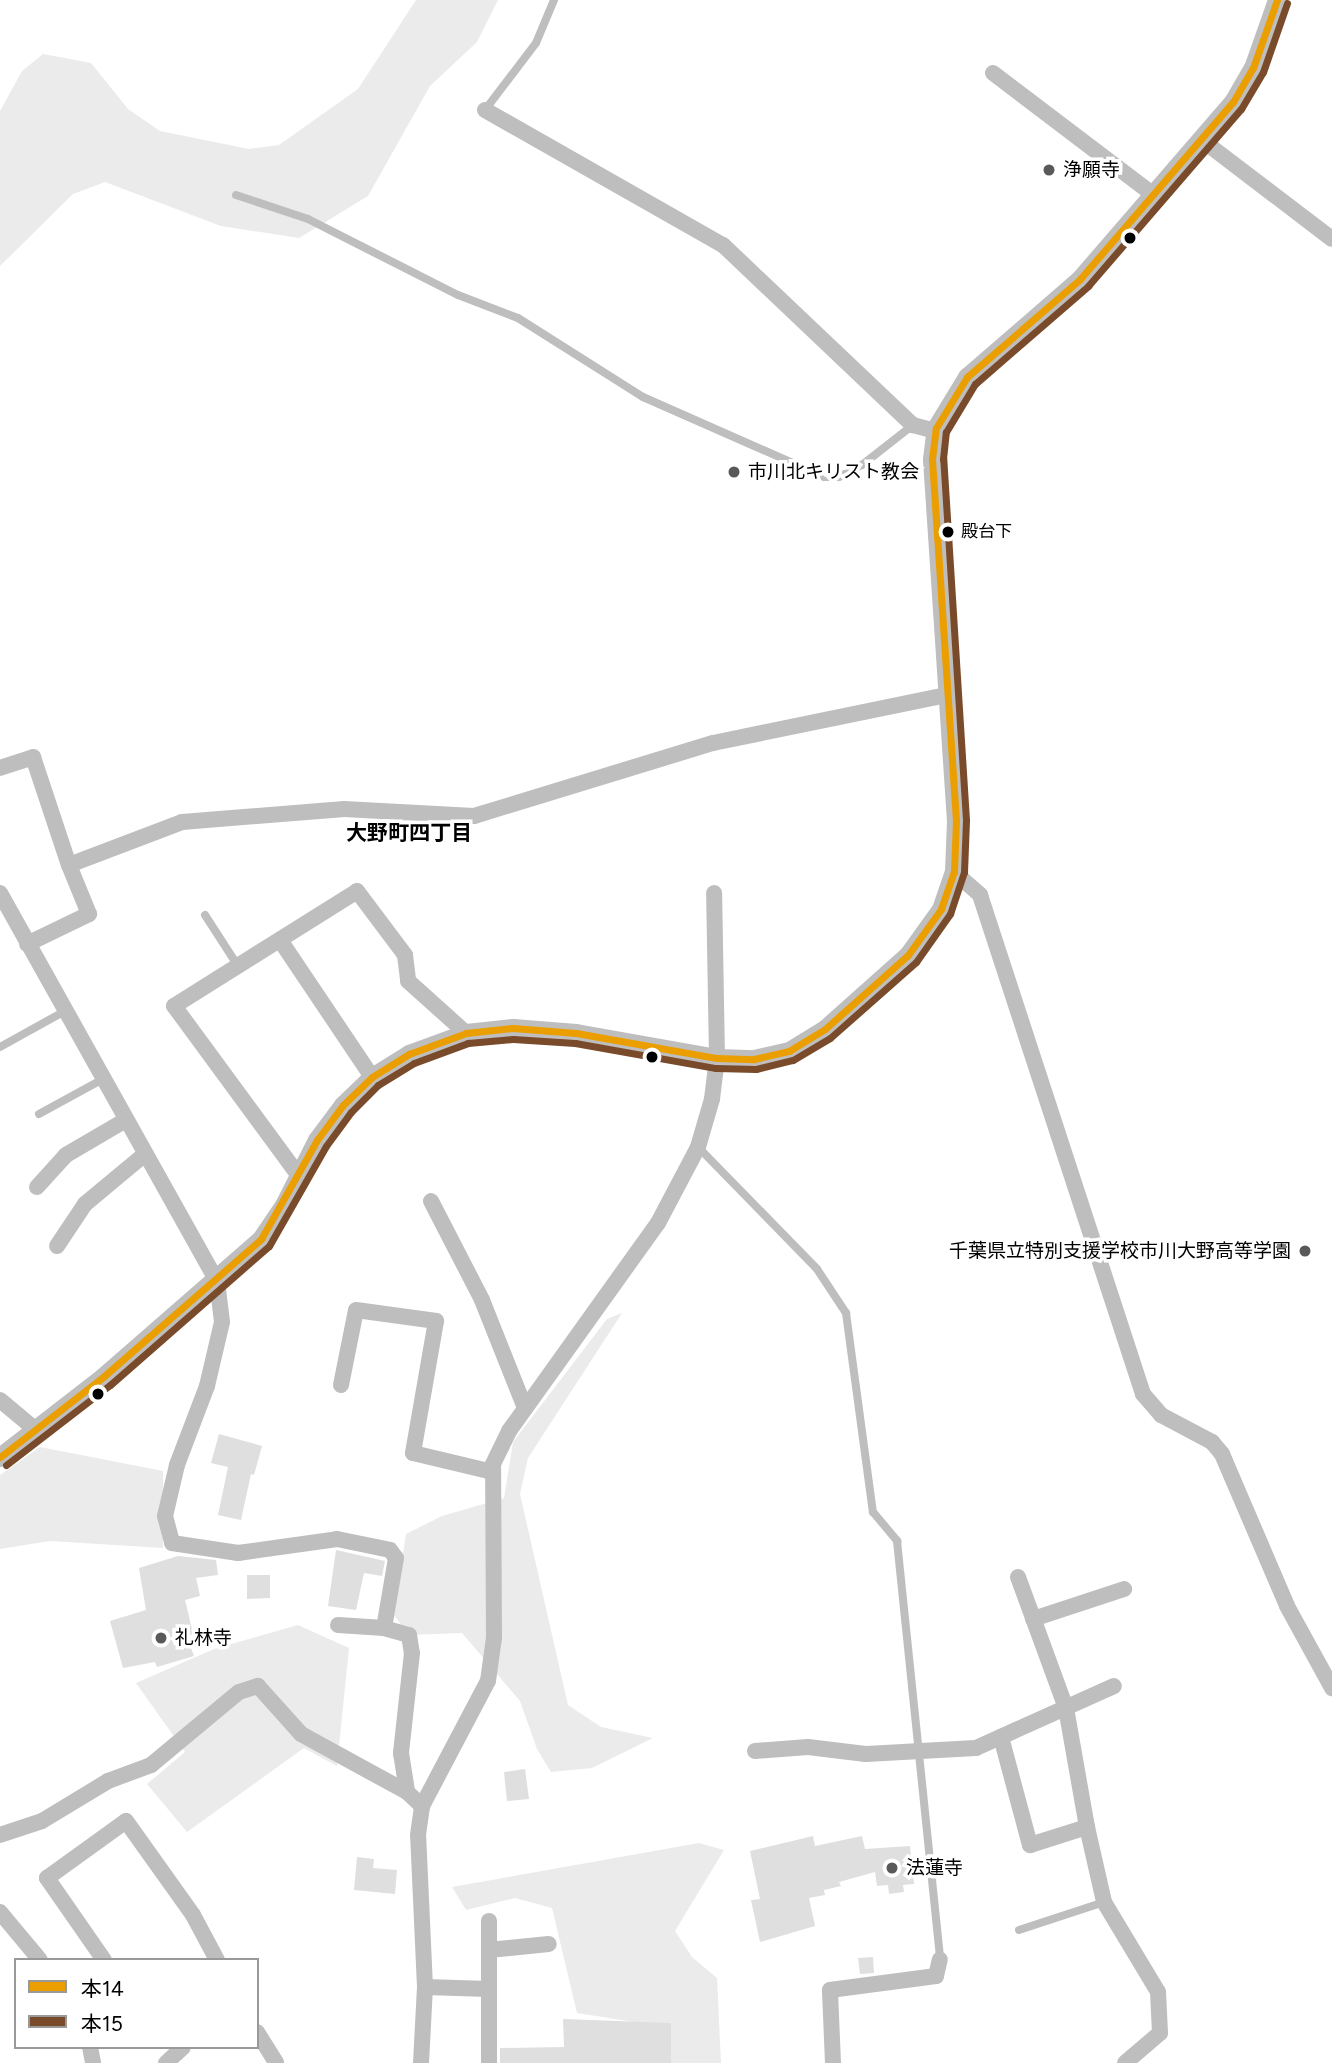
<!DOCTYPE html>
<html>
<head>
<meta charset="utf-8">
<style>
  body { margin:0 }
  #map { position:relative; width:1332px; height:2063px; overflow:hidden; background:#fff; font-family:Figtree,"Noto Sans JP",sans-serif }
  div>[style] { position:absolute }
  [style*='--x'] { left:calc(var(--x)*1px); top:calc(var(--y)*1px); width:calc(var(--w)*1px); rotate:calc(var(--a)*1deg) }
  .green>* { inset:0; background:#ebebeb }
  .building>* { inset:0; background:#dfdfdf }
  .service>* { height:8px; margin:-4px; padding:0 4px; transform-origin:4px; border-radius:4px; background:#bebebe }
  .minor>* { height:16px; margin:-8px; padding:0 8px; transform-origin:8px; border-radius:8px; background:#bebebe }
  .tertiary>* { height:19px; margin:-9.5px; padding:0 9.5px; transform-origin:9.5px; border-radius:9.5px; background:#bebebe }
  .bus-1>* { height:7px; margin:-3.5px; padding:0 3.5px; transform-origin:3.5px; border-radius:3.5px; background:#eb9e00 }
  .bus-2>* { height:7px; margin:-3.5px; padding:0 3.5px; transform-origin:3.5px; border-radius:3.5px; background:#7a4b2a }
  .dots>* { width:19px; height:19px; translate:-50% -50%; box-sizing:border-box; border:4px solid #fff; border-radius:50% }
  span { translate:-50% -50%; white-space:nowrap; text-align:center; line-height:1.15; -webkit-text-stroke:7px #fff; paint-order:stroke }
  .bus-label { font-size:17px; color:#000 }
  .left { translate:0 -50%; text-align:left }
  .poi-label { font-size:19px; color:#000 }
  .right { translate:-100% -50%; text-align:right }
  .neighbourhood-label { font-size:21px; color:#000; font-weight:700 }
  .legend { position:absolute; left:14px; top:1958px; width:245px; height:91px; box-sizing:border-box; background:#fff; border:2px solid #999; margin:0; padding:9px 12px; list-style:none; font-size:21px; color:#000 }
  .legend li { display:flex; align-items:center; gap:14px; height:35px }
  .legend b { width:35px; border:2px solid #999 }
</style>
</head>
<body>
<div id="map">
  <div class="green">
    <i style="clip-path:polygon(416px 0,498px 0,477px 42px,430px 86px,368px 196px,299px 238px,221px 226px,105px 182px,73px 194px,0 266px,0 111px,22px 71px,43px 54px,91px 63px,128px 109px,160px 131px,249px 149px,279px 145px,358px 89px)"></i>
    <i style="clip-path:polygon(622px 1313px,528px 1458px,520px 1494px,568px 1705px,601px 1727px,653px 1738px,592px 1768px,551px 1772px,537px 1749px,520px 1701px,462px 1633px,409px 1635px,394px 1615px,406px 1534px,442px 1516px,504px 1498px,513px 1442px,607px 1319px)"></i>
    <i style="clip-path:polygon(40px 1447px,163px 1471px,163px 1548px,50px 1541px,0 1549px,0 1475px)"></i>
    <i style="clip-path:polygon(298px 1625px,349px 1648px,337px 1766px,304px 1748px,187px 1832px,147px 1784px,185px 1752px,136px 1683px,214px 1649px)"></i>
    <i style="clip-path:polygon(699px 1843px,724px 1850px,675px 1931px,692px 1957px,717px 1978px,721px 2063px,660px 2063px,666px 2027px,577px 2013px,552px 1908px,515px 1898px,466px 1910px,452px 1887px)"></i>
  </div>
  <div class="building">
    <i style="clip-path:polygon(219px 1434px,262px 1446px,254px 1475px,251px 1474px,241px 1520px,218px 1515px,228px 1467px,211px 1463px)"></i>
    <i style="clip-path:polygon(336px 1550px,385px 1561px,382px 1576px,364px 1573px,356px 1610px,328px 1606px)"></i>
    <i style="clip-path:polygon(178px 1556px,216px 1560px,218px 1575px,196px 1578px,200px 1596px,185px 1600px,196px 1646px,191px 1648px,194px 1656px,157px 1667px,155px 1662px,123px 1668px,110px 1621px,146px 1610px,139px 1568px)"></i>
    <i style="clip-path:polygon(247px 1575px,270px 1575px,270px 1598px,247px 1599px)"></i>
    <i style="clip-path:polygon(525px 1769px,529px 1799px,507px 1801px,504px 1772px)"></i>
    <i style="clip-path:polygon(813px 1836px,815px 1846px,862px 1836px,865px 1849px,910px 1846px,914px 1884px,903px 1885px,904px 1892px,889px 1894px,888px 1885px,877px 1886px,875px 1872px,839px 1882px,841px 1886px,824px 1890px,825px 1895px,809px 1898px,815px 1926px,760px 1942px,751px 1900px,760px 1899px,750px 1851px)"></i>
    <i style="clip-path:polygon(357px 1857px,374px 1859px,373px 1868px,397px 1870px,395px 1894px,354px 1890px)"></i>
    <i style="clip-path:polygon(873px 1957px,874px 1973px,860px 1974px,858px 1958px)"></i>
    <i style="clip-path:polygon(563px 2019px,671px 2023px,671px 2063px,500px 2063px,500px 2048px,564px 2047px)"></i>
  </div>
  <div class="service">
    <i style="--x:485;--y:110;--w:84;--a:-52.7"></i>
    <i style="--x:536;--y:43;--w:47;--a:-67.3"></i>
    <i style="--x:236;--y:195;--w:76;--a:18.4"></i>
    <i style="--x:308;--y:219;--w:168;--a:26.9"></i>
    <i style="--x:458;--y:295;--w:64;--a:21"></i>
    <i style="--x:518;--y:318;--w:148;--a:32.3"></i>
    <i style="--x:643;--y:397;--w:198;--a:23.8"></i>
    <i style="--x:824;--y:477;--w:15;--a:0"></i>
    <i style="--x:839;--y:477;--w:26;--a:-28"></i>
    <i style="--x:862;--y:465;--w:65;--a:-38.1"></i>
    <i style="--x:205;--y:915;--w:61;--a:57.1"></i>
    <i style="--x:0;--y:1047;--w:74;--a:-29"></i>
    <i style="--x:39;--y:1114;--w:73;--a:-28.7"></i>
    <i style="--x:698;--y:1147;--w:170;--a:45.7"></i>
    <i style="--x:817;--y:1269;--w:53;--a:56.6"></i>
    <i style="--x:846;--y:1313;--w:201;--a:82.3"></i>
    <i style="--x:873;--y:1512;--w:38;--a:50"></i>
    <i style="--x:897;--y:1541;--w:420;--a:84.1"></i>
    <i style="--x:1019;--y:1930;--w:89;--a:-18.2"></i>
  </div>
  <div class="minor">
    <i style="--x:993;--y:73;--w:202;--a:37.2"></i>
    <i style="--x:485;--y:110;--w:274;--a:29.6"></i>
    <i style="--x:723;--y:245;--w:262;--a:43.5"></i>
    <i style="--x:913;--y:425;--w:24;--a:15"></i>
    <i style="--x:1202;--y:140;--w:163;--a:37.3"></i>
    <i style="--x:0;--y:768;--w:35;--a:-18"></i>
    <i style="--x:33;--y:757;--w:114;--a:71.6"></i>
    <i style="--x:954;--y:872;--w:35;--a:41"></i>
    <i style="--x:980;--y:895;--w:525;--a:71.91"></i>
    <i style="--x:1143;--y:1394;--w:28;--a:49"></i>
    <i style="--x:1161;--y:1415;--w:58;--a:27.9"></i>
    <i style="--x:1212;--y:1442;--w:16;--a:50"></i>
    <i style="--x:1222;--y:1454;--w:165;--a:66.8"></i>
    <i style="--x:1287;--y:1606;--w:94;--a:61.2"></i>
    <i style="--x:0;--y:893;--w:445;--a:60.8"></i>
    <i style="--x:217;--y:1281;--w:41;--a:83"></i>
    <i style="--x:222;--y:1322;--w:66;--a:103.2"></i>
    <i style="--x:207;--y:1386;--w:85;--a:110.8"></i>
    <i style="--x:177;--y:1465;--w:52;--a:103.2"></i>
    <i style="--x:165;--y:1516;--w:28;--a:75"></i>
    <i style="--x:172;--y:1543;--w:67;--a:8.6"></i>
    <i style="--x:238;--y:1553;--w:100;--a:-8"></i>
    <i style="--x:337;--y:1539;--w:54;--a:11.7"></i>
    <i style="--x:390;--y:1550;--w:10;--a:53"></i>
    <i style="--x:396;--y:1558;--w:71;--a:99.7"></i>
    <i style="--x:384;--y:1628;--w:26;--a:16"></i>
    <i style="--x:409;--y:1635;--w:18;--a:81"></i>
    <i style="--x:412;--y:1653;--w:101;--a:96.3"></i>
    <i style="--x:401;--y:1753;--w:39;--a:81"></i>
    <i style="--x:407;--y:1792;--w:21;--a:43"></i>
    <i style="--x:280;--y:940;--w:165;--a:56.1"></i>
    <i style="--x:27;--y:944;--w:69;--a:-25.8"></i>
    <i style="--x:89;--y:914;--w:53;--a:-112.2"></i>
    <i style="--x:69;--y:865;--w:121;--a:-20.8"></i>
    <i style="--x:182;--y:822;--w:163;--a:-4.6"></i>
    <i style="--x:344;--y:809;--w:130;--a:3.1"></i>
    <i style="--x:474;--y:816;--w:250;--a:-17"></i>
    <i style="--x:713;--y:743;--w:239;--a:-11.6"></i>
    <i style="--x:299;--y:1176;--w:211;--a:-126.3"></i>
    <i style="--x:174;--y:1006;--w:216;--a:-32.1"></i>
    <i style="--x:357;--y:891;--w:80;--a:53.1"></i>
    <i style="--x:405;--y:955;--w:26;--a:83"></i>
    <i style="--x:408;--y:981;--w:78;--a:41.9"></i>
    <i style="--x:37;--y:1187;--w:43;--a:-47.8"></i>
    <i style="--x:66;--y:1155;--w:69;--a:-30.3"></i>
    <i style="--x:431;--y:1201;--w:111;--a:62.7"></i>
    <i style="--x:482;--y:1300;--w:116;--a:68.3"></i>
    <i style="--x:57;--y:1246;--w:50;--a:-56.3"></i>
    <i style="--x:85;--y:1204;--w:78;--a:-39.8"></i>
    <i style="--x:341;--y:1385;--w:76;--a:-78.7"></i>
    <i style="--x:356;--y:1310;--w:81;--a:7.8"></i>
    <i style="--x:436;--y:1321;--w:134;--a:99.9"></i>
    <i style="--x:413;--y:1453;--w:82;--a:13.4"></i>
    <i style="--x:0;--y:1400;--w:47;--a:39.8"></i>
    <i style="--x:1018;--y:1577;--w:140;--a:69.9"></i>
    <i style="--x:1066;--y:1708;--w:121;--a:80"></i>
    <i style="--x:1033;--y:1619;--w:96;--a:-18.2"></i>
    <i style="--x:338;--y:1625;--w:46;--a:3.7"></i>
    <i style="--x:1001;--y:1737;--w:112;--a:75"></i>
    <i style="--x:1030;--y:1845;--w:60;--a:-17.5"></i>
    <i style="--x:1087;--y:1827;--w:77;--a:77.2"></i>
    <i style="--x:1104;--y:1902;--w:105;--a:59"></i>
    <i style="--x:1158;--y:1992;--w:41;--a:87.2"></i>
    <i style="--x:1160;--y:2033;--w:46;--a:139.4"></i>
    <i style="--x:755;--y:1751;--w:53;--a:-4.3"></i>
    <i style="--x:808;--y:1747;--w:58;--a:6.9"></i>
    <i style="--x:866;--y:1754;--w:110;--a:-3.1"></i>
    <i style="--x:976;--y:1748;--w:151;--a:-24.2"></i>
    <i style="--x:0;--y:1835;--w:44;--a:-18.4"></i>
    <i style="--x:42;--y:1821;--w:77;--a:-31.2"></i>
    <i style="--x:108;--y:1781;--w:46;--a:-20.4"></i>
    <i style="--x:151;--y:1765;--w:114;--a:-39.7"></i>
    <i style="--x:239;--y:1692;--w:20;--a:-18"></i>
    <i style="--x:258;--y:1686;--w:64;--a:48.1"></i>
    <i style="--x:301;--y:1734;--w:121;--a:28.7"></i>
    <i style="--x:0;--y:1912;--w:62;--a:50.2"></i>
    <i style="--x:489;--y:1921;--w:142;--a:90"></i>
    <i style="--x:489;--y:1950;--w:60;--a:-5.7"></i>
    <i style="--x:104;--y:1960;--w:100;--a:-124.8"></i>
    <i style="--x:47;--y:1878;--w:97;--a:-35.8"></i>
    <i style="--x:126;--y:1821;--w:115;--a:54.5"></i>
    <i style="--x:193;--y:1915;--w:51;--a:61.9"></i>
    <i style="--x:425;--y:1987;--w:64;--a:1.8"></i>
    <i style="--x:257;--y:2032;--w:36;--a:58"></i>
    <i style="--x:90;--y:2047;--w:16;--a:79"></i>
    <i style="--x:166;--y:2063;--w:23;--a:-43"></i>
    <i style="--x:421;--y:2063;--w:76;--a:-87"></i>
    <i style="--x:425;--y:1987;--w:152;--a:-92.6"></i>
    <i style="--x:418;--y:1835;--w:29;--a:-82"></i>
    <i style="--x:422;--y:1806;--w:141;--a:-62.2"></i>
    <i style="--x:488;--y:1681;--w:43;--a:-82.1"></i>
    <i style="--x:494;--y:1638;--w:174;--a:-90.3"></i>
    <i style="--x:493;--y:1464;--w:37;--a:-64"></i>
    <i style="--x:509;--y:1431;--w:256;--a:-54.4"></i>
    <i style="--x:658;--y:1223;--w:86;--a:-62.2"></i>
    <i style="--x:698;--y:1147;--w:50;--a:-73.7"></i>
    <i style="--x:712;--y:1099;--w:41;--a:-83"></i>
    <i style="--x:717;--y:1058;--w:165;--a:-91"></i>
    <i style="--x:833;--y:2063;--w:73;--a:-92.4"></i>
    <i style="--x:830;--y:1990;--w:107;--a:-7.5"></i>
    <i style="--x:936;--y:1976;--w:17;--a:-77"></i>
  </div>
  <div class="tertiary">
    <i style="--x:0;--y:1457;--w:130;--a:-37.8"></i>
    <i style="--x:103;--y:1377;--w:210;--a:-41.1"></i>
    <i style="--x:261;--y:1239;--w:41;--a:-55.9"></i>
    <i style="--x:284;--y:1205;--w:73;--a:-63.1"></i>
    <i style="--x:317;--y:1140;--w:44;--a:-53.4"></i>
    <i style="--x:343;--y:1105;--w:40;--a:-44"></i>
    <i style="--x:372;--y:1077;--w:44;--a:-31.9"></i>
    <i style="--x:409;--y:1054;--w:61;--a:-20.2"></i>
    <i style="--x:466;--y:1033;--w:47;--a:-6.1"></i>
    <i style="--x:513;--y:1028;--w:63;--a:4.5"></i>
    <i style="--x:576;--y:1033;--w:143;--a:10.1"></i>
    <i style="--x:717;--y:1058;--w:37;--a:2"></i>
    <i style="--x:754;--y:1059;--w:36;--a:-13"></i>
    <i style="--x:789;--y:1051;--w:42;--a:-31.4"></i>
    <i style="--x:825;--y:1029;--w:111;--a:-41.7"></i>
    <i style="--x:908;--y:955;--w:57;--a:-54.3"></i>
    <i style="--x:941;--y:909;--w:39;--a:-71"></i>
    <i style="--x:954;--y:872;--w:51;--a:-87.8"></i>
    <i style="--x:956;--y:821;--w:363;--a:-93.8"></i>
    <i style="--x:932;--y:459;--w:31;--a:-83"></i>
    <i style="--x:936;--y:428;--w:60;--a:-58.7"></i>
    <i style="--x:967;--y:377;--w:150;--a:-40.9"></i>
    <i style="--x:1080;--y:279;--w:234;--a:-49.2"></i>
    <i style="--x:1233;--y:102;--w:39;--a:-60"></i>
    <i style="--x:1253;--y:68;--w:72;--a:-70.6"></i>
  </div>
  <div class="bus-1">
    <i style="--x:0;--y:1457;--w:130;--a:-37.8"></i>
    <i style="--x:103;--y:1377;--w:210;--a:-41.1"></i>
    <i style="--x:261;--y:1239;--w:114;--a:-60.5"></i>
    <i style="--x:317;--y:1140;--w:44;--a:-53.4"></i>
    <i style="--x:343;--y:1105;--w:40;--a:-44"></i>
    <i style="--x:372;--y:1077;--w:44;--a:-31.9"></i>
    <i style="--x:409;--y:1054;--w:61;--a:-20.2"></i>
    <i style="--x:466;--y:1033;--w:47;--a:-6.1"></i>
    <i style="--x:513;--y:1028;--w:63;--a:4.5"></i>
    <i style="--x:576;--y:1033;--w:143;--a:10.1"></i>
    <i style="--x:717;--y:1058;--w:37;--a:2"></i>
    <i style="--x:754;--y:1059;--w:36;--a:-13"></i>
    <i style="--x:789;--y:1051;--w:42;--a:-31.4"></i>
    <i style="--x:825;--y:1029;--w:111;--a:-41.7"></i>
    <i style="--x:908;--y:955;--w:57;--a:-54.3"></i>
    <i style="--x:941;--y:909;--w:39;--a:-71"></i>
    <i style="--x:954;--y:872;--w:51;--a:-87.8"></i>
    <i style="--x:956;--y:821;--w:363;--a:-93.8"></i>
    <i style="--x:932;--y:459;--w:31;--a:-83"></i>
    <i style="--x:936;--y:428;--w:60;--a:-58.7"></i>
    <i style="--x:967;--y:377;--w:150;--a:-40.9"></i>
    <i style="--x:1080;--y:279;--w:234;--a:-49.2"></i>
    <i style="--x:1233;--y:102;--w:39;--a:-60"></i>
    <i style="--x:1253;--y:68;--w:72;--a:-70.6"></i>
  </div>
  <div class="bus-2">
    <i style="--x:6;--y:1465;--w:131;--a:-37.6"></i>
    <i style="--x:110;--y:1385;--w:211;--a:-41.2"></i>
    <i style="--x:269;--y:1246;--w:115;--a:-60.3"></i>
    <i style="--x:326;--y:1146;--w:42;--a:-53.7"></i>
    <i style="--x:351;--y:1112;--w:38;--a:-45"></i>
    <i style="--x:378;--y:1085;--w:42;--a:-31.4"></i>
    <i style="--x:414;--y:1063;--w:58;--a:-20.3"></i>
    <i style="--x:468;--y:1043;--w:45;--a:-5.1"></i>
    <i style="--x:513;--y:1039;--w:62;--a:3.7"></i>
    <i style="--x:575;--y:1043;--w:143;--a:10.1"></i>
    <i style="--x:716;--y:1068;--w:40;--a:1.4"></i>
    <i style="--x:756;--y:1069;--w:38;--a:-14"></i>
    <i style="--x:793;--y:1060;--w:43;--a:-30.7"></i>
    <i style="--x:830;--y:1038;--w:115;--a:-41.5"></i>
    <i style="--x:916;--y:962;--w:59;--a:-54.7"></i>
    <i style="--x:950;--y:914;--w:44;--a:-71.6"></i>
    <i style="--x:964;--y:872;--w:52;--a:-87.8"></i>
    <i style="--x:966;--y:820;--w:362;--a:-93.6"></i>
    <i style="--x:943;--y:459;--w:27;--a:-84"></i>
    <i style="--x:946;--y:432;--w:56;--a:-58.9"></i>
    <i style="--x:975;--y:384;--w:150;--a:-40.9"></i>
    <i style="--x:1088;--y:286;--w:234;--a:-49.2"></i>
    <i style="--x:1241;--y:109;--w:43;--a:-59.3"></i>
    <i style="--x:1263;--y:72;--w:73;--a:-70.8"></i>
  </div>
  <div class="dots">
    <i style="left:1049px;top:170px;background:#595959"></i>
    <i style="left:1130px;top:238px;background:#000"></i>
    <i style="left:734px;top:472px;background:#595959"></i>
    <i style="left:948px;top:532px;background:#000"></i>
    <i style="left:652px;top:1057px;background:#000"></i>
    <i style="left:1305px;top:1251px;background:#595959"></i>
    <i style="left:98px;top:1394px;background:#000"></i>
    <i style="left:161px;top:1638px;background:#595959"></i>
    <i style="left:892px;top:1868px;background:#595959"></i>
  </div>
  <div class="bus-label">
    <span class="left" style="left:961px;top:532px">殿台下</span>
  </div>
  <div class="poi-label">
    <span class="left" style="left:1063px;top:170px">浄願寺</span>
    <span class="left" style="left:748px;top:472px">市川北キリスト教会</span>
    <span class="right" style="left:1291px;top:1251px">千葉県立特別支援学校市川大野高等学園</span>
    <span class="left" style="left:175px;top:1638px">礼林寺</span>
    <span class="left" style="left:906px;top:1868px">法蓮寺</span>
  </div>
  <div class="neighbourhood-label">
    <span style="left:409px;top:833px">大野町四丁目</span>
  </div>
  <ul class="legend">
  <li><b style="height:9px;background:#eb9e00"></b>本14</li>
  <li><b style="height:9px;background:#7a4b2a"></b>本15</li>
  </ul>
</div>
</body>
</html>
